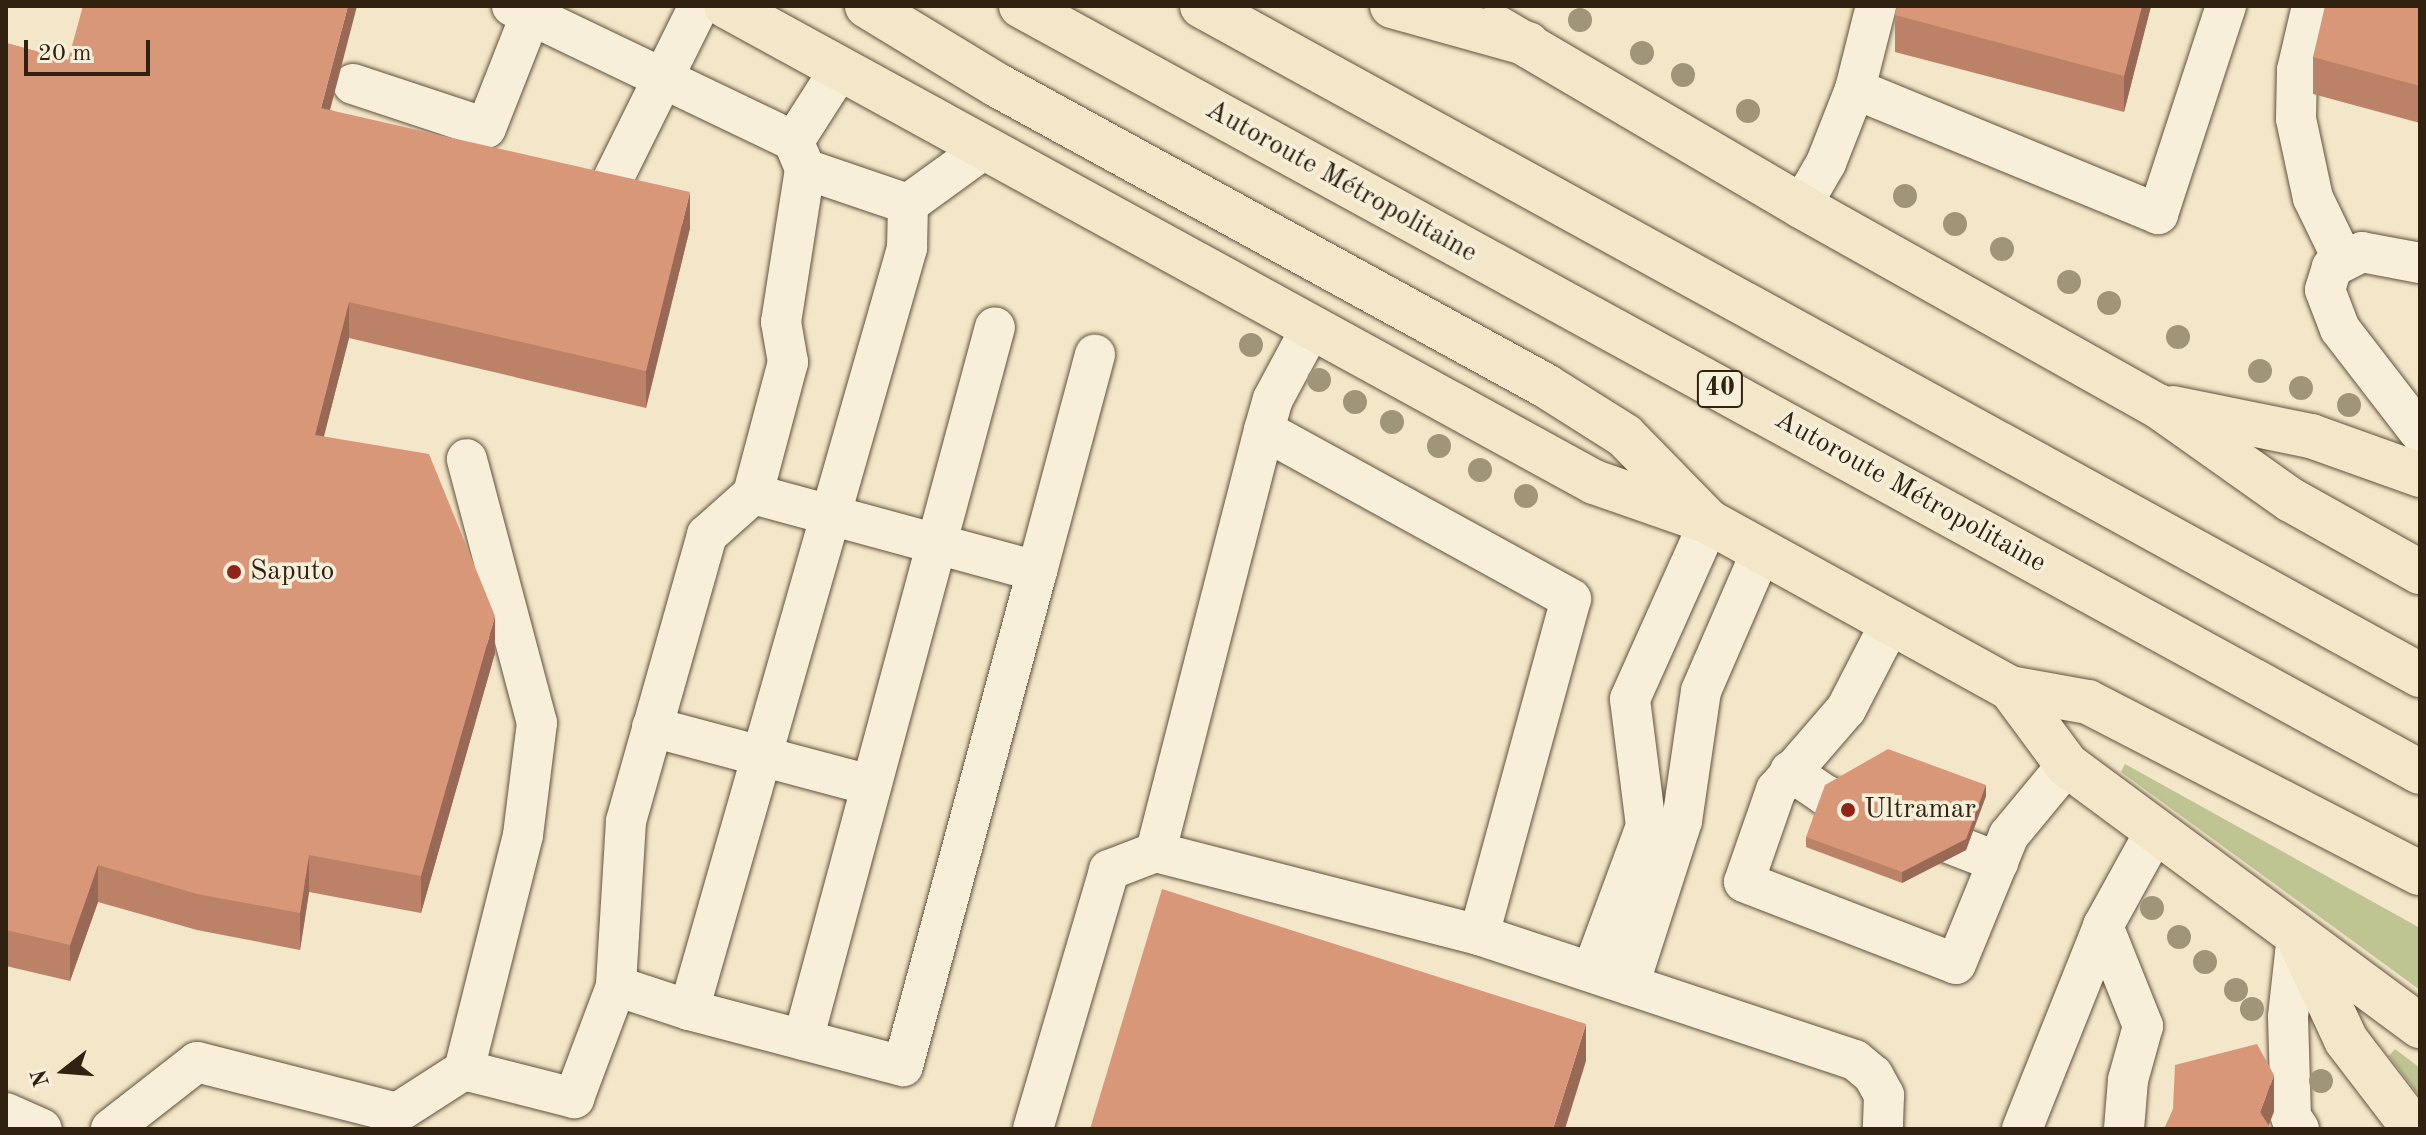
<!DOCTYPE html>
<html>
<head>
<meta charset="utf-8">
<style>
  body { margin:0 }
  #map { position:relative; width:2426px; height:1135px; overflow:hidden; background:#f4e6c8; font-family:"Old Standard TT",serif }
  div>[style] { position:absolute }
  [style*='--x'] { left:calc(var(--x)*1px); top:calc(var(--y)*1px); width:calc(var(--w)*1px); rotate:calc(var(--a)*1deg) }
  .green>* { inset:0; background:#bfc493 }
  .roads { filter:drop-shadow(0 0 2px #61523f) drop-shadow(0 0 2px #61523f) }
  .minor>* { height:40px; margin:-20px; padding:0 20px; transform-origin:20px; border-radius:20px; background:#f8efdb }
  .major>* { height:44px; margin:-22px; padding:0 22px; transform-origin:22px; border-radius:22px; background:#f4e6c8 }
  .highway>* { height:44px; margin:-22px; padding:0 22px; transform-origin:22px; border-radius:22px; background:#f4e6c8 }
  .trees>* { width:24px; height:24px; margin:-12px; border-radius:50%; background:#a09579 }
  .wall>* { inset:0; background:#bb8268 }
  .shaded-wall>* { inset:0; background:#986a55 }
  .building>* { inset:0; background:#d99779 }
  .dots>* { width:22px; height:22px; translate:-50% -50%; box-sizing:border-box; border:4px solid #f8efdb; border-radius:50% }
  span { translate:-50% -50%; white-space:nowrap; text-align:center; line-height:1.15; -webkit-text-stroke:7px #f8efdb; paint-order:stroke }
  .shield-label span { padding:2px 6px; background:#f8efdb; border:2px solid; border-radius:6px; -webkit-text-stroke-width:0 }
  .shield-label { font-size:26px; color:#302111; font-weight:700 }
  .street-label { font-size:28px; color:#302111 }
  .poi-label { font-size:28px; color:#302111 }
  .left { translate:0 -50%; text-align:left }
  .frame { position:absolute; inset:0; border:8px solid #302111; pointer-events:none }
  .north { position:absolute; left:24px; top:1031px; width:80px; height:80px; -webkit-text-stroke:6px #f8efdb; paint-order:stroke; rotate:253deg; font-size:22px; font-weight:700; line-height:32px; text-align:center; color:#302111 }
  .north::after { content:''; display:block; margin:auto; width:28px; height:36px; background:#302111; clip-path:polygon(50% 0,100% 100%,50% 72%,0 100%) }
  .scale { position:absolute; left:24px; top:40px; width:126px; height:36px; box-sizing:border-box; border:4px solid #302111; border-top:0; padding-left:10px; font-size:24px; line-height:28px; white-space:nowrap; color:#302111; -webkit-text-stroke:6px #f8efdb; paint-order:stroke }
</style>
</head>
<body>
<div id="map">
  <div class="green">
    <i style="clip-path:polygon(2125px 764px,2420px 928px,2420px 990px,2121px 772px)"></i>
    <i style="clip-path:polygon(2395px 1049px,2420px 1068px,2420px 1097px,2389px 1056px)"></i>
  </div>
  <div class="roads">
    <div class="minor">
      <i style="--x:512;--y:6;--w:313;--a:25.6"></i>
      <i style="--x:794;--y:141;--w:85;--a:-57.4"></i>
      <i style="--x:2312;--y:6;--w:66;--a:103.2"></i>
      <i style="--x:2297;--y:70;--w:49;--a:91.2"></i>
      <i style="--x:2296;--y:119;--w:81;--a:77.9"></i>
      <i style="--x:2313;--y:198;--w:69;--a:64.2"></i>
      <i style="--x:353;--y:84;--w:140;--a:18.3"></i>
      <i style="--x:486;--y:128;--w:131;--a:-68.5"></i>
      <i style="--x:1855;--y:89;--w:328;--a:22.4"></i>
      <i style="--x:2158;--y:214;--w:219;--a:-71.9"></i>
      <i style="--x:795;--y:145;--w:26;--a:67"></i>
      <i style="--x:805;--y:169;--w:109;--a:18.8"></i>
      <i style="--x:908;--y:204;--w:94;--a:-35.9"></i>
      <i style="--x:805;--y:169;--w:155;--a:98.9"></i>
      <i style="--x:781;--y:322;--w:41;--a:80.1"></i>
      <i style="--x:788;--y:362;--w:137;--a:104.9"></i>
      <i style="--x:753;--y:494;--w:294;--a:15.2"></i>
      <i style="--x:1037;--y:571;--w:224;--a:-75"></i>
      <i style="--x:611;--y:183;--w:198;--a:-63.6"></i>
      <i style="--x:1801;--y:206;--w:50;--a:-59.8"></i>
      <i style="--x:1826;--y:163;--w:79;--a:-68.6"></i>
      <i style="--x:1855;--y:89;--w:86;--a:-75.8"></i>
      <i style="--x:2420;--y:263;--w:59;--a:-169.3"></i>
      <i style="--x:2362;--y:252;--w:34;--a:153"></i>
      <i style="--x:2332;--y:267;--w:24;--a:107"></i>
      <i style="--x:2325;--y:290;--w:42;--a:69"></i>
      <i style="--x:2340;--y:329;--w:131;--a:52.4"></i>
      <i style="--x:1264;--y:430;--w:32;--a:-74"></i>
      <i style="--x:1273;--y:399;--w:81;--a:-61.8"></i>
      <i style="--x:753;--y:494;--w:62;--a:138.3"></i>
      <i style="--x:707;--y:535;--w:297;--a:105.8"></i>
      <i style="--x:626;--y:821;--w:165;--a:93.5"></i>
      <i style="--x:616;--y:986;--w:77;--a:18.2"></i>
      <i style="--x:689;--y:1010;--w:221;--a:14.7"></i>
      <i style="--x:903;--y:1066;--w:513;--a:-74.85"></i>
      <i style="--x:1891;--y:622;--w:98;--a:117.3"></i>
      <i style="--x:1846;--y:709;--w:107;--a:130.8"></i>
      <i style="--x:1776;--y:790;--w:97;--a:109.2"></i>
      <i style="--x:1744;--y:882;--w:227;--a:21.1"></i>
      <i style="--x:1956;--y:964;--w:139;--a:-67.7"></i>
      <i style="--x:2009;--y:835;--w:91;--a:-50.4"></i>
      <i style="--x:652;--y:727;--w:226;--a:14.9"></i>
      <i style="--x:1790;--y:771;--w:42;--a:34.4"></i>
      <i style="--x:1825;--y:795;--w:186;--a:21.2"></i>
      <i style="--x:2103;--y:926;--w:108;--a:68.2"></i>
      <i style="--x:2143;--y:1026;--w:56;--a:105.5"></i>
      <i style="--x:2128;--y:1080;--w:49;--a:94.7"></i>
      <i style="--x:1479;--y:935;--w:348;--a:-74.7"></i>
      <i style="--x:1571;--y:599;--w:350;--a:-151.2"></i>
      <i style="--x:1264;--y:430;--w:436;--a:104.4"></i>
      <i style="--x:1156;--y:852;--w:333;--a:14.4"></i>
      <i style="--x:1479;--y:935;--w:396;--a:18.4"></i>
      <i style="--x:1855;--y:1060;--w:23;--a:40"></i>
      <i style="--x:1873;--y:1075;--w:23;--a:61"></i>
      <i style="--x:1884;--y:1095;--w:34;--a:92"></i>
      <i style="--x:2297;--y:935;--w:82;--a:96.3"></i>
      <i style="--x:2288;--y:1017;--w:100;--a:88.3"></i>
      <i style="--x:2291;--y:1117;--w:14;--a:56"></i>
      <i style="--x:1592;--y:972;--w:156;--a:-69.7"></i>
      <i style="--x:1646;--y:826;--w:128;--a:-97.2"></i>
      <i style="--x:1630;--y:699;--w:194;--a:-65.9"></i>
      <i style="--x:1629;--y:985;--w:172;--a:-72.1"></i>
      <i style="--x:1682;--y:821;--w:131;--a:-81.7"></i>
      <i style="--x:1701;--y:691;--w:154;--a:-66.6"></i>
      <i style="--x:689;--y:1010;--w:793;--a:-74.03"></i>
      <i style="--x:907;--y:248;--w:44;--a:-88.7"></i>
      <i style="--x:803;--y:1040;--w:738;--a:-74.93"></i>
      <i style="--x:464;--y:1070;--w:242;--a:-75.9"></i>
      <i style="--x:523;--y:835;--w:113;--a:-82.9"></i>
      <i style="--x:537;--y:723;--w:273;--a:-104.9"></i>
      <i style="--x:6;--y:1113;--w:39;--a:24"></i>
      <i style="--x:111;--y:1129;--w:109;--a:-37.9"></i>
      <i style="--x:197;--y:1062;--w:206;--a:14.3"></i>
      <i style="--x:397;--y:1113;--w:80;--a:-32.7"></i>
      <i style="--x:464;--y:1070;--w:114;--a:14.3"></i>
      <i style="--x:574;--y:1098;--w:120;--a:-69.4"></i>
      <i style="--x:1033;--y:1129;--w:270;--a:-73.6"></i>
      <i style="--x:1109;--y:870;--w:50;--a:-21"></i>
      <i style="--x:2022;--y:1129;--w:219;--a:-68.2"></i>
      <i style="--x:2103;--y:926;--w:110;--a:-61.1"></i>
    </div>
    <div class="major">
      <i style="--x:726;--y:6;--w:990;--a:28.74"></i>
      <i style="--x:1594;--y:482;--w:122;--a:19.2"></i>
      <i style="--x:1709;--y:522;--w:344;--a:28.9"></i>
      <i style="--x:2010;--y:688;--w:79;--a:10.2"></i>
      <i style="--x:2088;--y:702;--w:373;--a:27.3"></i>
      <i style="--x:1496;--y:27;--w:354;--a:30.4"></i>
      <i style="--x:1801;--y:206;--w:409;--a:29.3"></i>
      <i style="--x:2158;--y:406;--w:163;--a:35.3"></i>
      <i style="--x:2291;--y:500;--w:148;--a:29.2"></i>
      <i style="--x:2173;--y:408;--w:141;--a:11.5"></i>
      <i style="--x:2311;--y:436;--w:116;--a:19.7"></i>
      <i style="--x:2010;--y:688;--w:96;--a:53.5"></i>
      <i style="--x:2067;--y:765;--w:439;--a:36.5"></i>
      <i style="--x:2298;--y:937;--w:114;--a:65"></i>
      <i style="--x:2346;--y:1040;--w:112;--a:52.6"></i>
    </div>
    <div class="highway">
      <i style="--x:867;--y:6;--w:152;--a:31.3"></i>
      <i style="--x:997;--y:85;--w:626;--a:28.73"></i>
      <i style="--x:1546;--y:386;--w:93;--a:32.3"></i>
      <i style="--x:1625;--y:436;--w:120;--a:45.7"></i>
      <i style="--x:1021;--y:6;--w:1595;--a:28.7"></i>
      <i style="--x:1202;--y:6;--w:1390;--a:28.78"></i>
      <i style="--x:1392;--y:6;--w:141;--a:15.6"></i>
    </div>
  </div>
  <div class="trees">
    <i style="left:1580px;top:20px"></i>
    <i style="left:1642px;top:53px"></i>
    <i style="left:1683px;top:75px"></i>
    <i style="left:1748px;top:111px"></i>
    <i style="left:1905px;top:196px"></i>
    <i style="left:1955px;top:224px"></i>
    <i style="left:2002px;top:249px"></i>
    <i style="left:2069px;top:282px"></i>
    <i style="left:2109px;top:303px"></i>
    <i style="left:2178px;top:337px"></i>
    <i style="left:1251px;top:345px"></i>
    <i style="left:2260px;top:371px"></i>
    <i style="left:1319px;top:380px"></i>
    <i style="left:2301px;top:388px"></i>
    <i style="left:1355px;top:402px"></i>
    <i style="left:2349px;top:405px"></i>
    <i style="left:1392px;top:422px"></i>
    <i style="left:1439px;top:446px"></i>
    <i style="left:1480px;top:470px"></i>
    <i style="left:1526px;top:496px"></i>
    <i style="left:2152px;top:908px"></i>
    <i style="left:2179px;top:937px"></i>
    <i style="left:2205px;top:962px"></i>
    <i style="left:2236px;top:990px"></i>
    <i style="left:2252px;top:1009px"></i>
    <i style="left:2321px;top:1081px"></i>
  </div>
  <div class="wall">
    <i style="clip-path:polygon(2151px 6px,2124px 112px,1895px 52px,1895px 15px)"></i>
    <i style="clip-path:polygon(2420px 6px,2420px 123px,2313px 94px,2313px 57px)"></i>
    <i style="clip-path:polygon(6px 43px,68px 60px,330px 110px,690px 228px,646px 408px,349px 338px,324px 436px,495px 653px,421px 913px,309px 892px,300px 950px,197px 930px,98px 902px,70px 981px,6px 966px)"></i>
    <i style="clip-path:polygon(1986px 796px,1966px 850px,1902px 883px,1806px 847px,1806px 837px)"></i>
  </div>
  <div class="shaded-wall">
    <i style="clip-path:polygon(348px 6px,357px 6px,321px 145px,321px 108px)"></i>
    <i style="clip-path:polygon(2142px 6px,2151px 6px,2124px 112px,2124px 76px)"></i>
    <i style="clip-path:polygon(690px 192px,690px 228px,646px 408px,646px 371px)"></i>
    <i style="clip-path:polygon(349px 302px,349px 338px,315px 471px,315px 435px)"></i>
    <i style="clip-path:polygon(495px 616px,495px 653px,421px 913px,421px 876px)"></i>
    <i style="clip-path:polygon(1986px 785px,1986px 796px,1966px 850px,1902px 883px,1902px 872px)"></i>
    <i style="clip-path:polygon(309px 855px,309px 892px,300px 950px,300px 913px)"></i>
    <i style="clip-path:polygon(98px 865px,98px 902px,70px 981px,70px 945px)"></i>
    <i style="clip-path:polygon(1586px 1024px,1586px 1061px,1565px 1129px,1553px 1129px)"></i>
    <i style="clip-path:polygon(2274px 1075px,2274px 1112px,2267px 1129px,2260px 1112px)"></i>
  </div>
  <div class="building">
    <i style="clip-path:polygon(83px 6px,348px 6px,321px 108px,690px 192px,646px 371px,349px 302px,315px 435px,429px 454px,495px 616px,421px 876px,309px 855px,300px 913px,197px 894px,98px 865px,70px 945px,6px 930px,6px 43px,68px 60px)"></i>
    <i style="clip-path:polygon(1897px 6px,2142px 6px,2124px 76px,1895px 15px)"></i>
    <i style="clip-path:polygon(2325px 6px,2420px 6px,2420px 86px,2313px 57px)"></i>
    <i style="clip-path:polygon(1888px 749px,1986px 785px,1966px 839px,1902px 872px,1806px 837px,1825px 785px)"></i>
    <i style="clip-path:polygon(1162px 889px,1586px 1024px,1553px 1129px,1090px 1129px)"></i>
    <i style="clip-path:polygon(2257px 1044px,2274px 1075px,2260px 1112px,2271px 1129px,2164px 1129px,2173px 1109px,2175px 1065px)"></i>
  </div>
  <div class="dots">
    <i style="left:234px;top:572px;background:#8f2418"></i>
    <i style="left:1848px;top:810px;background:#8f2418"></i>
  </div>
  <div class="shield-label">
    <span style="left:1720px;top:389px">40</span>
  </div>
  <div class="street-label">
    <span style="left:1341px;top:182px;rotate:29deg">Autoroute Métropolitaine</span>
    <span style="left:1910px;top:492px;rotate:29deg">Autoroute Métropolitaine</span>
  </div>
  <div class="poi-label">
    <span class="left" style="left:250px;top:572px">Saputo</span>
    <span class="left" style="left:1864px;top:810px">Ultramar</span>
  </div>
  <div class="frame"></div>
  <div class="north">N</div>
  <div class="scale">20 m</div>
</div>
</body>
</html>
